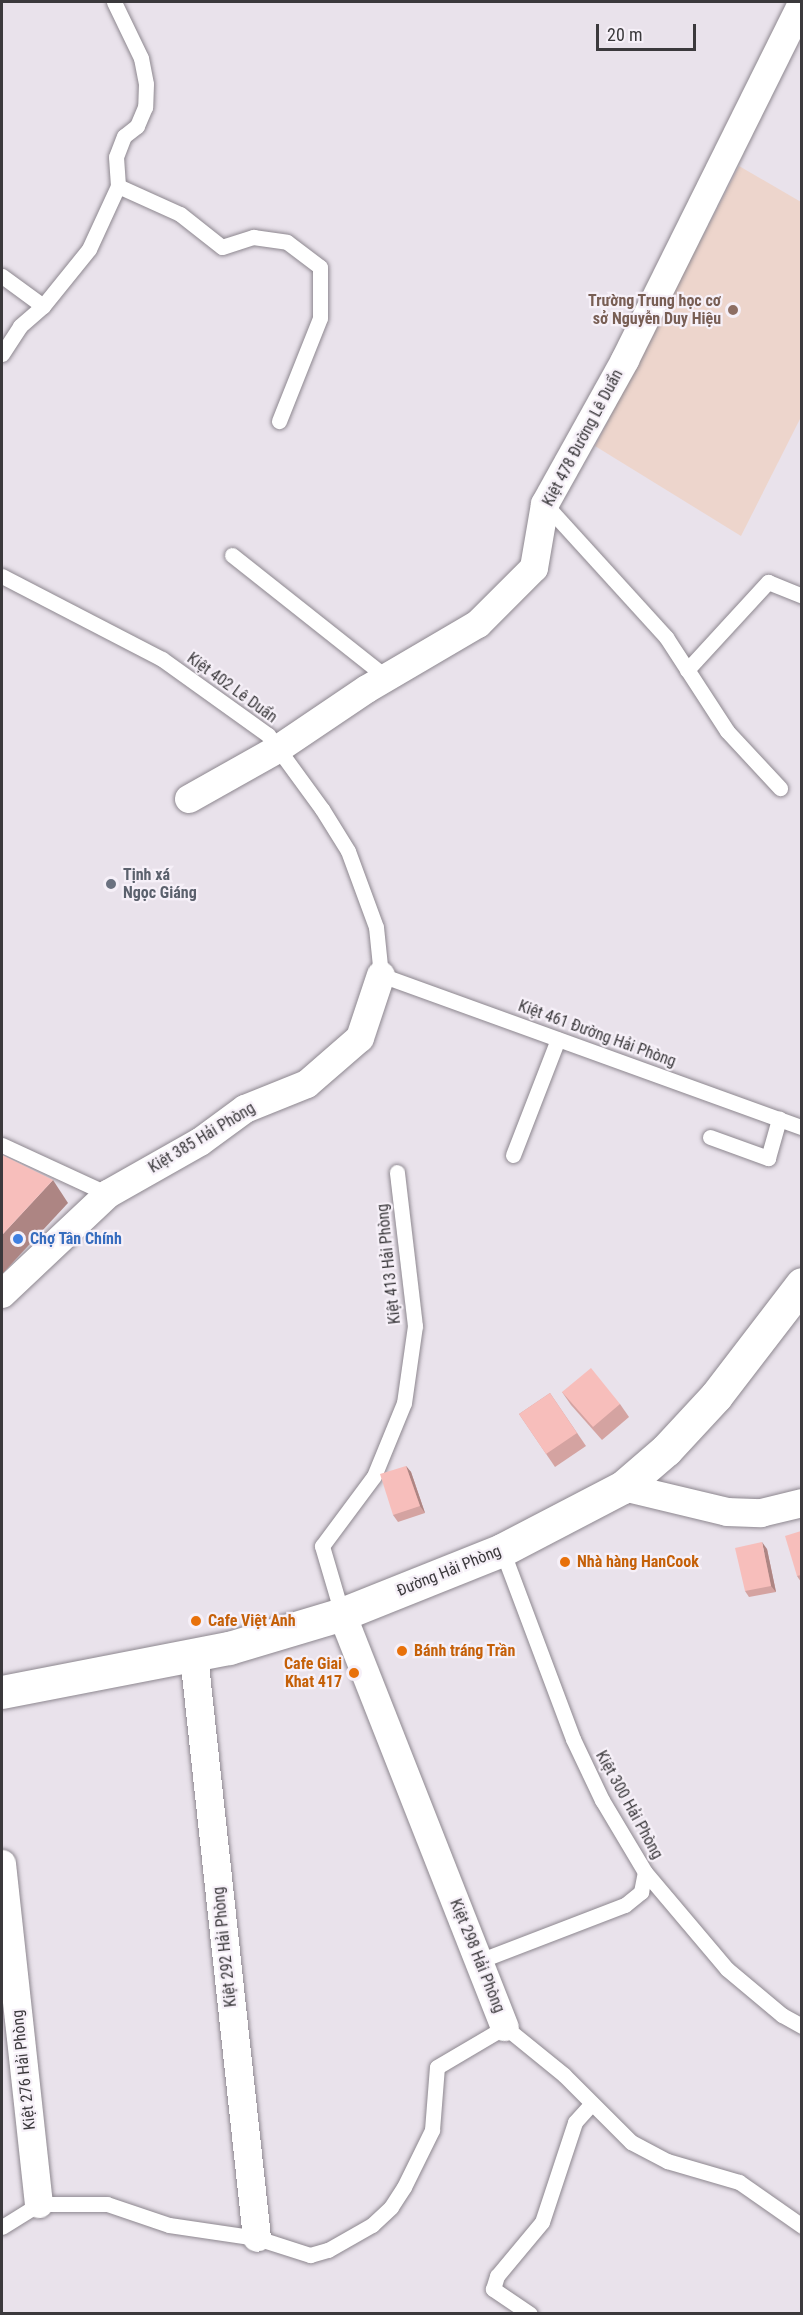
<!DOCTYPE html>
<html>
<head>
<meta charset="utf-8">
<style>
  body { margin:0 }
  #map { position:relative; width:803px; height:2315px; overflow:hidden; background:#e9e2eb; font-family:"Roboto Condensed",sans-serif }
  div>[style] { position:absolute }
  [style*='--x'] { left:calc(var(--x)*1px); top:calc(var(--y)*1px); width:calc(var(--w)*1px); rotate:calc(var(--a)*1deg) }
  .education>* { inset:0; background:#edd5cc }
  .roads { filter:drop-shadow(0 0 2px #8d878f) drop-shadow(0 0 2px #8d878f) }
  .service>* { height:15px; margin:-7.5px; padding:0 7.5px; transform-origin:7.5px; border-radius:7.5px; background:#fff }
  .minor>* { height:28px; margin:-14px; padding:0 14px; transform-origin:14px; border-radius:14px; background:#fff }
  .tertiary>* { height:33px; margin:-16.5px; padding:0 16.5px; transform-origin:16.5px; border-radius:16.5px; background:#fff }
  .wall>* { inset:0; background:#d4a3a1 }
  .shaded-wall>* { inset:0; background:#ad8583 }
  .building>* { inset:0; background:#f7bebb }
  .dots>* { width:16px; height:16px; translate:-50% -50%; box-sizing:border-box; border:3px solid #f6f0f8; border-radius:50% }
  span { translate:-50% -50%; white-space:nowrap; text-align:center; line-height:1.15; -webkit-text-stroke:4.5px #f6f0f8; paint-order:stroke }
  .education-label { font-size:16px; color:#785e54; font-weight:700 }
  .right { translate:-100% -50%; text-align:right }
  .street-label { font-size:16px; color:#3b393c }
  .worship-label { font-size:16px; color:#5b616d; font-weight:700 }
  .left { translate:0 -50%; text-align:left }
  .shop-label { font-size:16px; color:#366cbe; font-weight:700 }
  .food-label { font-size:16px; color:#c56008; font-weight:700 }
  .frame { position:absolute; inset:0; border:3px solid #3b393c; pointer-events:none }
  .scale { position:absolute; left:596px; top:24px; width:100px; height:27px; box-sizing:border-box; border:3px solid #3b393c; border-top:0; padding-left:8px; font-size:18px; line-height:21px; white-space:nowrap; color:#3b393c; -webkit-text-stroke:4px #f6f0f8; paint-order:stroke }
</style>
</head>
<body>
<div id="map">
  <div class="education">
    <i style="clip-path:polygon(739px 166px,801px 202px,801px 417px,741px 536px,595px 446px)"></i>
  </div>
  <div class="roads">
    <div class="service">
      <i style="--x:114;--y:2;--w:62;--a:64.3"></i>
      <i style="--x:141;--y:58;--w:26;--a:79"></i>
      <i style="--x:146;--y:84;--w:23;--a:92"></i>
      <i style="--x:145;--y:107;--w:21;--a:113"></i>
      <i style="--x:137;--y:126;--w:16;--a:142"></i>
      <i style="--x:124;--y:136;--w:22;--a:111"></i>
      <i style="--x:116;--y:157;--w:29;--a:86"></i>
      <i style="--x:118;--y:186;--w:68;--a:24.3"></i>
      <i style="--x:180;--y:214;--w:53;--a:38.2"></i>
      <i style="--x:222;--y:247;--w:33;--a:-18"></i>
      <i style="--x:253;--y:237;--w:34;--a:8"></i>
      <i style="--x:287;--y:242;--w:41;--a:37.1"></i>
      <i style="--x:320;--y:267;--w:51;--a:90"></i>
      <i style="--x:320;--y:318;--w:111;--a:111.7"></i>
      <i style="--x:2;--y:276;--w:51;--a:36.2"></i>
      <i style="--x:2;--y:354;--w:33;--a:-57"></i>
      <i style="--x:20;--y:326;--w:30;--a:-41"></i>
      <i style="--x:43;--y:306;--w:73;--a:-51.1"></i>
      <i style="--x:89;--y:249;--w:69;--a:-65.3"></i>
      <i style="--x:545;--y:504;--w:180;--a:47.7"></i>
      <i style="--x:666;--y:637;--w:112;--a:57"></i>
      <i style="--x:727;--y:731;--w:78;--a:47.1"></i>
      <i style="--x:232;--y:555;--w:198;--a:38.4"></i>
      <i style="--x:2;--y:576;--w:180;--a:27.4"></i>
      <i style="--x:162;--y:659;--w:130;--a:35.6"></i>
      <i style="--x:268;--y:735;--w:92;--a:53.9"></i>
      <i style="--x:322;--y:809;--w:49;--a:58.2"></i>
      <i style="--x:348;--y:851;--w:81;--a:69.8"></i>
      <i style="--x:376;--y:927;--w:48;--a:84.1"></i>
      <i style="--x:381;--y:975;--w:448;--a:19.9"></i>
      <i style="--x:687;--y:670;--w:120;--a:-47.4"></i>
      <i style="--x:768;--y:582;--w:37;--a:22"></i>
      <i style="--x:710;--y:1137;--w:62;--a:19.9"></i>
      <i style="--x:768;--y:1158;--w:41;--a:-74.2"></i>
      <i style="--x:2;--y:1145;--w:117;--a:24.8"></i>
      <i style="--x:513;--y:1155;--w:124;--a:-68.8"></i>
      <i style="--x:502;--y:1550;--w:202;--a:69.4"></i>
      <i style="--x:573;--y:1739;--w:68;--a:64.6"></i>
      <i style="--x:602;--y:1800;--w:84;--a:59.2"></i>
      <i style="--x:645;--y:1872;--w:127;--a:49.8"></i>
      <i style="--x:727;--y:1969;--w:72;--a:39.9"></i>
      <i style="--x:782;--y:2015;--w:23;--a:29"></i>
      <i style="--x:342;--y:1614;--w:71;--a:-106.4"></i>
      <i style="--x:322;--y:1546;--w:87;--a:-53.4"></i>
      <i style="--x:374;--y:1476;--w:79;--a:-67.7"></i>
      <i style="--x:404;--y:1403;--w:78;--a:-81.9"></i>
      <i style="--x:415;--y:1326;--w:155;--a:-96.7"></i>
      <i style="--x:479;--y:1961;--w:156;--a:-21"></i>
      <i style="--x:625;--y:1905;--w:21;--a:-39"></i>
      <i style="--x:641;--y:1892;--w:20;--a:-79"></i>
      <i style="--x:2;--y:2227;--w:44;--a:-31.9"></i>
      <i style="--x:39;--y:2204;--w:68;--a:0"></i>
      <i style="--x:107;--y:2204;--w:65;--a:18.7"></i>
      <i style="--x:169;--y:2225;--w:89;--a:8.4"></i>
      <i style="--x:257;--y:2238;--w:56;--a:17.8"></i>
      <i style="--x:310;--y:2255;--w:19;--a:-16"></i>
      <i style="--x:328;--y:2250;--w:51;--a:-29.6"></i>
      <i style="--x:372;--y:2225;--w:26;--a:-43"></i>
      <i style="--x:391;--y:2207;--w:24;--a:-57"></i>
      <i style="--x:404;--y:2187;--w:64;--a:-63.8"></i>
      <i style="--x:432;--y:2130;--w:63;--a:-85.5"></i>
      <i style="--x:437;--y:2067;--w:79;--a:-30.5"></i>
      <i style="--x:505;--y:2027;--w:76;--a:39.1"></i>
      <i style="--x:564;--y:2075;--w:95;--a:45"></i>
      <i style="--x:631;--y:2142;--w:41;--a:27.8"></i>
      <i style="--x:667;--y:2161;--w:75;--a:16.3"></i>
      <i style="--x:739;--y:2182;--w:77;--a:34.9"></i>
      <i style="--x:530;--y:2314;--w:45;--a:-146"></i>
      <i style="--x:493;--y:2289;--w:14;--a:-73"></i>
      <i style="--x:497;--y:2276;--w:70;--a:-50.2"></i>
      <i style="--x:542;--y:2222;--w:105;--a:-71.7"></i>
      <i style="--x:575;--y:2122;--w:25;--a:-48"></i>
    </div>
    <div class="minor">
      <i style="--x:189;--y:799;--w:102;--a:-29.3"></i>
      <i style="--x:278;--y:749;--w:107;--a:-34"></i>
      <i style="--x:367;--y:689;--w:129;--a:-30.4"></i>
      <i style="--x:478;--y:624;--w:79;--a:-45"></i>
      <i style="--x:534;--y:568;--w:65;--a:-80.2"></i>
      <i style="--x:545;--y:504;--w:165;--a:-60.9"></i>
      <i style="--x:625;--y:360;--w:398;--a:-63.6"></i>
      <i style="--x:2;--y:1294;--w:146;--a:-43.3"></i>
      <i style="--x:108;--y:1194;--w:106;--a:-29.5"></i>
      <i style="--x:200;--y:1142;--w:56;--a:-36.3"></i>
      <i style="--x:245;--y:1109;--w:67;--a:-22"></i>
      <i style="--x:307;--y:1084;--w:70;--a:-41"></i>
      <i style="--x:360;--y:1038;--w:66;--a:-71.6"></i>
      <i style="--x:623;--y:1487;--w:107;--a:13.5"></i>
      <i style="--x:727;--y:1512;--w:34;--a:2"></i>
      <i style="--x:761;--y:1513;--w:42;--a:-13.7"></i>
      <i style="--x:342;--y:1614;--w:444;--a:68.5"></i>
      <i style="--x:194;--y:1656;--w:585;--a:83.82"></i>
      <i style="--x:2;--y:1864;--w:342;--a:83.8"></i>
    </div>
    <div class="tertiary">
      <i style="--x:2;--y:1692;--w:231;--a:-11"></i>
      <i style="--x:229;--y:1648;--w:118;--a:-16.7"></i>
      <i style="--x:342;--y:1614;--w:172;--a:-21.8"></i>
      <i style="--x:502;--y:1550;--w:136;--a:-27.5"></i>
      <i style="--x:623;--y:1487;--w:57;--a:-40.7"></i>
      <i style="--x:666;--y:1450;--w:74;--a:-47.2"></i>
      <i style="--x:716;--y:1396;--w:141;--a:-52.5"></i>
    </div>
  </div>
  <div class="wall">
    <i style="clip-path:polygon(562px 1392px,620px 1404px,629px 1417px,602px 1440px,571px 1405px)"></i>
    <i style="clip-path:polygon(550px 1393px,586px 1446px,555px 1467px,519px 1414px)"></i>
    <i style="clip-path:polygon(406px 1466px,411px 1472px,425px 1513px,398px 1522px,393px 1515px)"></i>
    <i style="clip-path:polygon(801px 1531px,801px 1582px,797px 1576px)"></i>
    <i style="clip-path:polygon(767px 1549px,776px 1592px,749px 1597px,745px 1591px)"></i>
  </div>
  <div class="shaded-wall">
    <i style="clip-path:polygon(53px 1180px,68px 1203px,2px 1274px,2px 1235px)"></i>
    <i style="clip-path:polygon(406px 1466px,411px 1472px,425px 1513px,420px 1506px)"></i>
    <i style="clip-path:polygon(762px 1542px,767px 1549px,776px 1592px,771px 1586px)"></i>
  </div>
  <div class="building">
    <i style="clip-path:polygon(2px 1155px,53px 1180px,2px 1235px)"></i>
    <i style="clip-path:polygon(591px 1368px,620px 1404px,593px 1427px,562px 1392px)"></i>
    <i style="clip-path:polygon(550px 1393px,577px 1433px,546px 1454px,519px 1414px)"></i>
    <i style="clip-path:polygon(406px 1466px,420px 1506px,393px 1515px,380px 1474px)"></i>
    <i style="clip-path:polygon(801px 1531px,801px 1575px,797px 1576px,785px 1536px)"></i>
    <i style="clip-path:polygon(762px 1542px,771px 1586px,745px 1591px,735px 1548px)"></i>
  </div>
  <div class="dots">
    <i style="left:733px;top:310px;background:#8d6e63"></i>
    <i style="left:111px;top:884px;background:#6b7280"></i>
    <i style="left:18px;top:1239px;background:#3f7fe0"></i>
    <i style="left:565px;top:1562px;background:#e8710a"></i>
    <i style="left:196px;top:1621px;background:#e8710a"></i>
    <i style="left:402px;top:1651px;background:#e8710a"></i>
    <i style="left:354px;top:1673px;background:#e8710a"></i>
  </div>
  <div class="education-label">
    <span class="right" style="left:721px;top:310px">Trường Trung học cơ<br>sở Nguyễn Duy Hiệu</span>
  </div>
  <div class="street-label">
    <span style="left:583px;top:438px;rotate:-62deg">Kiệt 478 Đường Lê Duẩn</span>
    <span style="left:232px;top:688px;rotate:36deg">Kiệt 402 Lê Duẩn</span>
    <span style="left:597px;top:1034px;rotate:20deg">Kiệt 461 Đường Hải Phòng</span>
    <span style="left:202px;top:1138px;rotate:-31deg">Kiệt 385 Hải Phòng</span>
    <span style="left:389px;top:1264px;rotate:-96deg">Kiệt 413 Hải Phòng</span>
    <span style="left:449px;top:1571px;rotate:-22deg">Đường Hải Phòng</span>
    <span style="left:629px;top:1805px;rotate:61deg">Kiệt 300 Hải Phòng</span>
    <span style="left:225px;top:1947px;rotate:-96deg">Kiệt 292 Hải Phòng</span>
    <span style="left:477px;top:1956px;rotate:68deg">Kiệt 298 Hải Phòng</span>
    <span style="left:24px;top:2070px;rotate:-96deg">Kiệt 276 Hải Phòng</span>
  </div>
  <div class="worship-label">
    <span class="left" style="left:123px;top:884px">Tịnh xá<br>Ngọc Giáng</span>
  </div>
  <div class="shop-label">
    <span class="left" style="left:30px;top:1239px">Chợ Tân Chính</span>
  </div>
  <div class="food-label">
    <span class="left" style="left:577px;top:1562px">Nhà hàng HanCook</span>
    <span class="left" style="left:208px;top:1621px">Cafe Việt Anh</span>
    <span class="left" style="left:414px;top:1651px">Bánh tráng Trần</span>
    <span class="right" style="left:342px;top:1673px">Cafe Giai<br>Khat 417</span>
  </div>
  <div class="frame"></div>
  <div class="scale">20 m</div>
</div>
</body>
</html>
